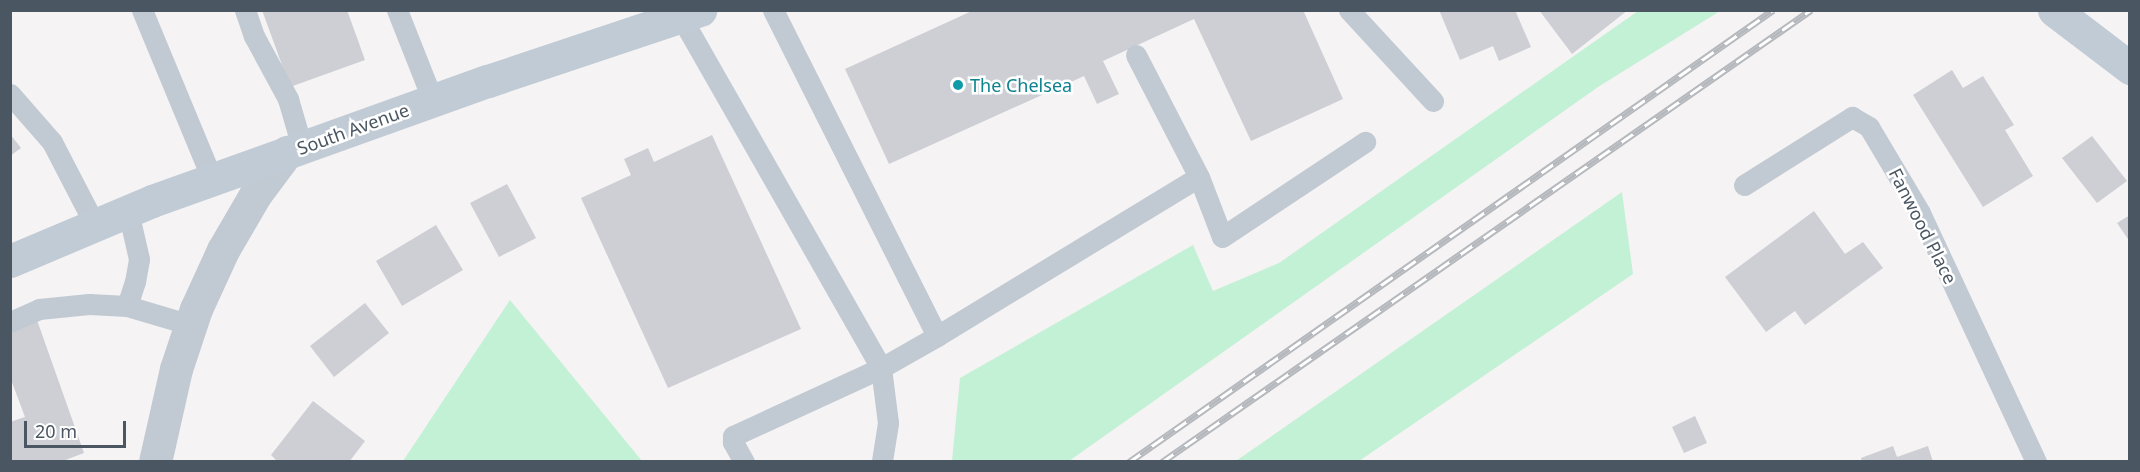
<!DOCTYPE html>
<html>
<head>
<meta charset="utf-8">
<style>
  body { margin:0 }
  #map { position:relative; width:2140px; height:472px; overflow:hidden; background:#f5f3f3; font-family:"Noto Sans",sans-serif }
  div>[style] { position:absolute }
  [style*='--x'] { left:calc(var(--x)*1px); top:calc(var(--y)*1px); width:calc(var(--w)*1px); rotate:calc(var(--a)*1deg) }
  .green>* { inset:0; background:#c3f1d5 }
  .building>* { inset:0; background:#cdcfd5 }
  .lane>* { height:21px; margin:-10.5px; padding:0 10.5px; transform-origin:10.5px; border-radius:10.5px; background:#c1cad2 }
  .street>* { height:33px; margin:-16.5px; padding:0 16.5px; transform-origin:16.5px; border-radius:16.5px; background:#c1cad2 }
  .secondary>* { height:33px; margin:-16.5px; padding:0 16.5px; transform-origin:16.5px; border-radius:16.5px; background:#c1cbd6 }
  .rail>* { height:7px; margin-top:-3.5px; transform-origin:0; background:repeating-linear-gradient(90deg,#fff 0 14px,#b5b8bd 0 28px); box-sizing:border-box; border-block:2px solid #b5b8bd }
  .dots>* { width:16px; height:16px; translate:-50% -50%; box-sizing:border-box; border:3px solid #fff; border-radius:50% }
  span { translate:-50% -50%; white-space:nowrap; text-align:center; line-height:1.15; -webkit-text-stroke:5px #fff; paint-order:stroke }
  .culture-label { font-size:18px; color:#0d838f }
  .left { translate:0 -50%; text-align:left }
  .street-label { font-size:18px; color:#4a5661 }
  .frame { position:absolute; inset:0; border:12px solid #4a5661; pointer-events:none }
  .scale { position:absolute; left:24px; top:421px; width:102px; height:27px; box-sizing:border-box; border:3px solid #4a5661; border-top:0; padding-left:8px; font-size:18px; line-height:21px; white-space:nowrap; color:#4a5661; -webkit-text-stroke:4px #fff; paint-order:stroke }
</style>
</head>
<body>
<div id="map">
  <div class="green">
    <i style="clip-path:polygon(1638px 11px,1720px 11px,1598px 87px,1069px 461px,952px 461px,960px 378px,1193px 245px,1213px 291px,1279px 263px)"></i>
    <i style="clip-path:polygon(1622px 192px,1633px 274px,1359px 461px,1236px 461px)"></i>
    <i style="clip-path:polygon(510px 300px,642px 461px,403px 461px)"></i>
  </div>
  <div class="building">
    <i style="clip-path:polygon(262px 10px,347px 10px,365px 60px,290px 87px)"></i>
    <i style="clip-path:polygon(974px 10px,1303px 10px,1343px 99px,1251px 141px,1194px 19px,1103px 61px,1119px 94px,1097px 104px,1084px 76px,889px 164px,845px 69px)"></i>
    <i style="clip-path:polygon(1439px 10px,1515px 10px,1531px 47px,1499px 61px,1493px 46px,1460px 60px)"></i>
    <i style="clip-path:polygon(1539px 10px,1628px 10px,1572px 54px)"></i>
    <i style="clip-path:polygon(1952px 70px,1963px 88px,1983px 76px,2014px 125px,2005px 130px,2033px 176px,1983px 207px,1913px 95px)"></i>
    <i style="clip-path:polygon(10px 134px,21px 148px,10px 156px)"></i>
    <i style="clip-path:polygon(712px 135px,801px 329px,668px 388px,581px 198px,631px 175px,624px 159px,648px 148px,654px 162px)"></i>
    <i style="clip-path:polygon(2092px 136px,2127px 181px,2097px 203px,2062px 158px)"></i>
    <i style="clip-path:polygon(507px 184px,536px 238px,499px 257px,470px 203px)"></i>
    <i style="clip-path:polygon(1814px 211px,1845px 254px,1863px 242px,1883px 268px,1805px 325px,1795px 311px,1766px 332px,1725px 277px)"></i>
    <i style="clip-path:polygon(2130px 215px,2130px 242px,2117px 223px)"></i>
    <i style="clip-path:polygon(436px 225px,463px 270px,402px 306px,376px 261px)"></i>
    <i style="clip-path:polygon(365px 303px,389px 333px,334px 377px,310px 346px)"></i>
    <i style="clip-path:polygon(37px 320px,84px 453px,60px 462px,10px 462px,10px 422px,25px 417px,10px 377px,10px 329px)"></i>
    <i style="clip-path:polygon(313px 401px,365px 441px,349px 462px,278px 462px,271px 455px)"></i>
    <i style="clip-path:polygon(1695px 416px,1707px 443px,1684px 453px,1672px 427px)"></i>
    <i style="clip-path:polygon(1893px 446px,1897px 457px,1928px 446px,1933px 462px,1862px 462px,1861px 458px)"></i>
  </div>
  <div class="lane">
    <i style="--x:142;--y:10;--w:183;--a:67.5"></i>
    <i style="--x:245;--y:10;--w:28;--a:71"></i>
    <i style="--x:254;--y:36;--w:72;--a:61.6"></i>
    <i style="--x:288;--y:99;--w:50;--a:73.7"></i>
    <i style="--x:397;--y:10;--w:98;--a:68.4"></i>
    <i style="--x:773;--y:10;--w:365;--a:63.3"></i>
    <i style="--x:937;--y:336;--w:306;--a:-31.3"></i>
    <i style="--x:1199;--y:177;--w:64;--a:69"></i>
    <i style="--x:1222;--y:237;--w:172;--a:-33.6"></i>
    <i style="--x:1349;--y:10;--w:124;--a:47.3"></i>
    <i style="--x:681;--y:17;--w:404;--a:60.3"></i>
    <i style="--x:881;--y:368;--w:55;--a:82.7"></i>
    <i style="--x:888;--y:423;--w:39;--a:99"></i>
    <i style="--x:1136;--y:55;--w:137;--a:62.7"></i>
    <i style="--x:10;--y:94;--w:64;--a:48.8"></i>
    <i style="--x:52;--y:142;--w:93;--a:62.6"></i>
    <i style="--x:1744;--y:185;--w:128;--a:-32.2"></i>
    <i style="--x:1852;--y:117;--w:20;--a:30"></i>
    <i style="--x:1869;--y:127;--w:100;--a:59.3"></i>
    <i style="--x:1920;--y:213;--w:275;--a:65"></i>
    <i style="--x:127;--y:306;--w:25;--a:-72"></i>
    <i style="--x:135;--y:282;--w:23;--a:-80"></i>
    <i style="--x:139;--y:259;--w:49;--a:-102.9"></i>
    <i style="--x:10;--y:322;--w:32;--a:-24"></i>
    <i style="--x:39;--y:309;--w:50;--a:-5.7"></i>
    <i style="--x:89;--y:304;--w:38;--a:3"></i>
    <i style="--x:127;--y:306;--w:67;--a:16.5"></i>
    <i style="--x:744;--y:462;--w:23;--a:-119"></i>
    <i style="--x:733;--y:442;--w:6;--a:-90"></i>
    <i style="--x:733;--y:436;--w:163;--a:-24.7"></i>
    <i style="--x:881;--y:368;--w:64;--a:-29.7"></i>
  </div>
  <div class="street">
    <i style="--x:155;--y:462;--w:95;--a:-77.3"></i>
    <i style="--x:176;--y:369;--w:63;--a:-71.6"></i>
    <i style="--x:196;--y:309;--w:65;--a:-65.4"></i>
    <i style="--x:223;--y:250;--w:64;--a:-59.8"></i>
    <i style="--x:255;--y:195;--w:54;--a:-53.3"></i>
  </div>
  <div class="secondary">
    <i style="--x:2054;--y:10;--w:96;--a:37.3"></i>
    <i style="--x:10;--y:261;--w:154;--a:-22.9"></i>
    <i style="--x:152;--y:201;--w:357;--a:-19.7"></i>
    <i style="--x:488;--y:81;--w:224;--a:-18.5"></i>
  </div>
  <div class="rail">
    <i style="--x:1129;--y:462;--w:787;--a:-35.06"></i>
    <i style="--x:1162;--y:462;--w:791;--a:-34.86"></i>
  </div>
  <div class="dots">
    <i style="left:958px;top:85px;background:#0f9aa8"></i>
  </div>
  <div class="culture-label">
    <span class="left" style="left:970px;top:85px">The Chelsea</span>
  </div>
  <div class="street-label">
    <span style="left:353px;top:129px;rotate:-20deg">South Avenue</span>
    <span style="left:1923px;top:226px;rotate:63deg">Fanwood Place</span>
  </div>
  <div class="frame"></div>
  <div class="scale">20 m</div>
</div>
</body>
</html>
